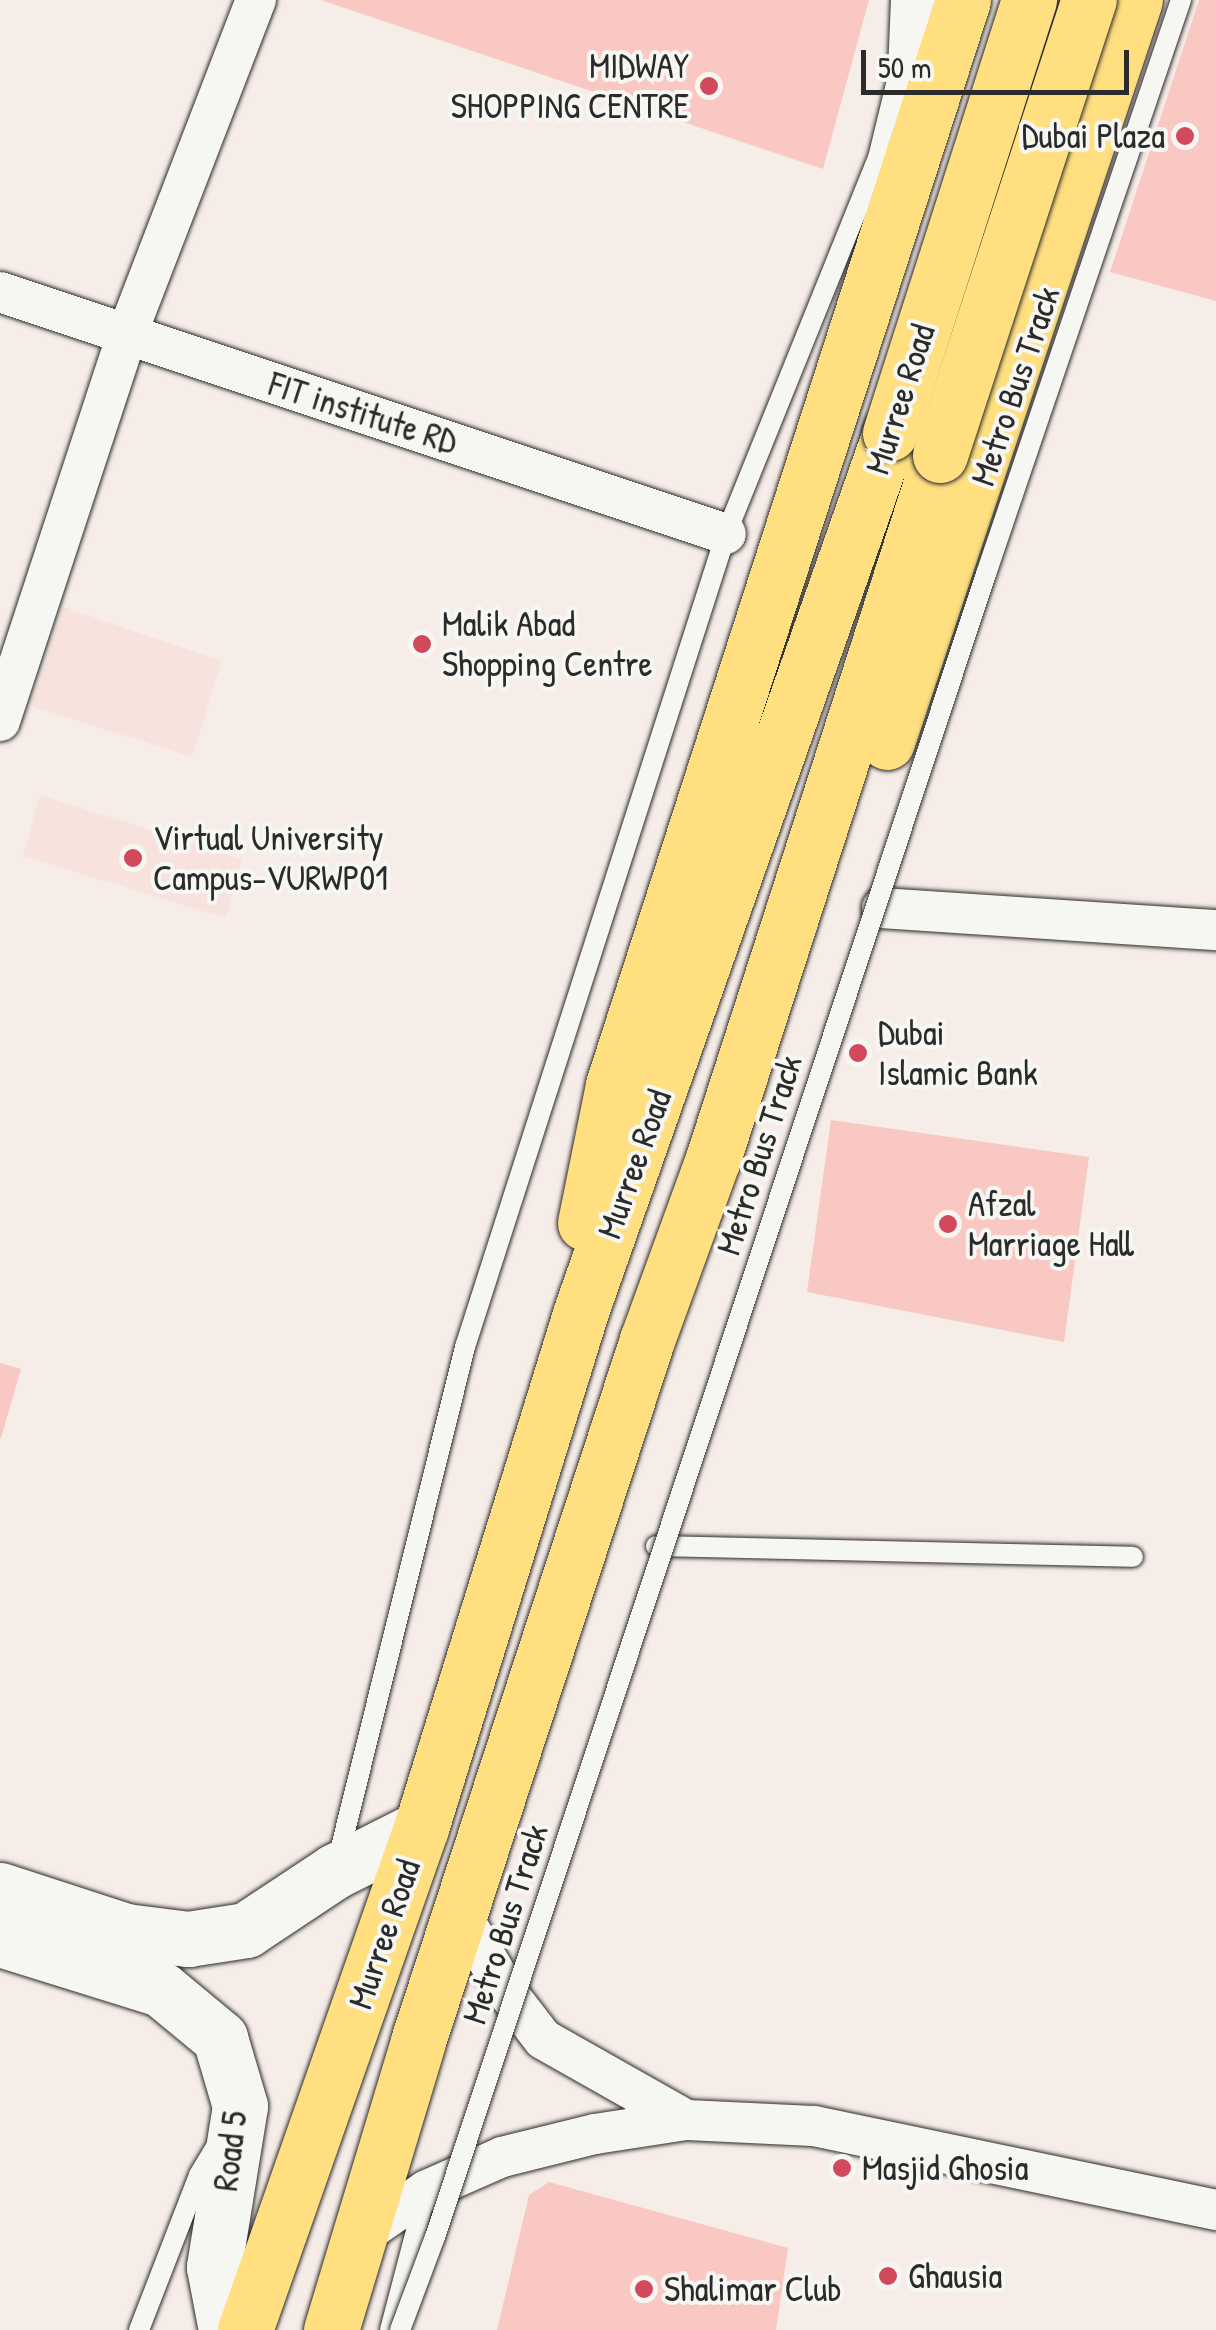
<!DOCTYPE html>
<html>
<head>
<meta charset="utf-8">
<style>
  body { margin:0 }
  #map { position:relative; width:1216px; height:2330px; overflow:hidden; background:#f7ede8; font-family:"Patrick Hand",sans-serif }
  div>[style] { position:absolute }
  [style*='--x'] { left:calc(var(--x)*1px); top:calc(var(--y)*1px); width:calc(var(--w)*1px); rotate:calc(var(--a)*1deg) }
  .built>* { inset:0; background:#f8e2dd }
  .building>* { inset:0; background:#f9c8c2 }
  .roads { filter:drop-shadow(0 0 2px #2b2b2b) drop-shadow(0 0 2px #2b2b2b) }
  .service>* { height:20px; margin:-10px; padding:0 10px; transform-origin:10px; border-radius:10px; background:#f6f6f2 }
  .minor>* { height:40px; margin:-20px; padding:0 20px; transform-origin:20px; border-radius:20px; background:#f6f6f2 }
  .tertiary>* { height:52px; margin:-26px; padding:0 26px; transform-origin:26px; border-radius:26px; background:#f6f6f2 }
  .secondary>* { height:55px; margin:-27.5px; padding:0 27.5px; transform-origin:27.5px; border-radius:27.5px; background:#f6f6f2 }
  .primary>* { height:55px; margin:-27.5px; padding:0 27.5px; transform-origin:27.5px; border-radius:27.5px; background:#ffdf80 }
  .bridges { filter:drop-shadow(0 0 2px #2b2b2b) drop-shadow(0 0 2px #2b2b2b) }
  .service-bridge>* { height:20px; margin:-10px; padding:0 10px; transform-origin:10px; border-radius:10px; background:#f6f6f2 }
  .primary-bridge>* { height:55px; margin:-27.5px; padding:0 27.5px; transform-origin:27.5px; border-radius:27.5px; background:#ffdf80 }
  .dots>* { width:28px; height:28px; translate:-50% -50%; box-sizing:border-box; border:5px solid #f6f6f2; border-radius:50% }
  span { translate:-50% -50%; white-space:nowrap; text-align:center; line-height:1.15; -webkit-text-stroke:8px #f6f6f2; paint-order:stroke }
  .poi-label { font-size:35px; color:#2b2b2b }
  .right { translate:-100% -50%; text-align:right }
  .left { translate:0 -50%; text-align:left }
  .street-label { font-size:35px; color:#2b2b2b }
  .scale { position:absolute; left:861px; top:50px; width:268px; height:45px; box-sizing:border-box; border:5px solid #2b2b2b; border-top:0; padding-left:12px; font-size:30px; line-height:35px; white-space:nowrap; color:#2b2b2b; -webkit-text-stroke:8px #f6f6f2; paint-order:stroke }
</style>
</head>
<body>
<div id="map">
  <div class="built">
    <i style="clip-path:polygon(63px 607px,222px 661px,192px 757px,31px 706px)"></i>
    <i style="clip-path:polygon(40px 795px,242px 859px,226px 918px,23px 856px)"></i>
  </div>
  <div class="building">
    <i style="clip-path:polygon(321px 0,869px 0,823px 169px)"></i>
    <i style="clip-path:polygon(1199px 0,1216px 0,1216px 301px,1110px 272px)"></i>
    <i style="clip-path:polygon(831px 1120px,1089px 1157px,1064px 1342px,807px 1292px)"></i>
    <i style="clip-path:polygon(0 1363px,21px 1369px,1px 1438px,0 1437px)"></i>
    <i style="clip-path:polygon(549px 2182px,788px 2248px,776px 2330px,497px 2330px,529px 2195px)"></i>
  </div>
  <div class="roads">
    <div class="service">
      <i style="--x:656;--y:1546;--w:477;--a:1.3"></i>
      <i style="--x:338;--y:1859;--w:528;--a:-76.07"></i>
      <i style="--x:465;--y:1347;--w:854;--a:-72.2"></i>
      <i style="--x:726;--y:534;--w:406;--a:-68"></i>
      <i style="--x:878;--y:158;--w:89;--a:-76.3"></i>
      <i style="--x:139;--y:2330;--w:166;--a:-68.8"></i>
      <i style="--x:199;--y:2175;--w:31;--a:-59"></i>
      <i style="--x:390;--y:2330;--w:138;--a:-75.3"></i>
    </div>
    <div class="minor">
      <i style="--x:0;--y:292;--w:765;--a:18.43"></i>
      <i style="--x:0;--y:721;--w:407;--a:-71.8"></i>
      <i style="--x:127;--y:334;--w:358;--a:-68.9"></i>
      <i style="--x:882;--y:908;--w:335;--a:3.8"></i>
      <i style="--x:686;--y:2120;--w:128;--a:2.7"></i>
      <i style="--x:814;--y:2126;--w:411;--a:11.8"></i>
      <i style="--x:362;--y:2235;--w:79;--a:-34.7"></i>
      <i style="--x:427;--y:2190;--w:82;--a:-23.7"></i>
      <i style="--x:502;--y:2157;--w:96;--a:-13.9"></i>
      <i style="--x:595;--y:2134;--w:92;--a:-8.7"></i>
      <i style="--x:686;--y:2120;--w:164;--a:-150.5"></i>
      <i style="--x:543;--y:2039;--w:61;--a:-127.6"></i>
      <i style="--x:506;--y:1991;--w:88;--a:-120.6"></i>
    </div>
    <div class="tertiary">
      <i style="--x:917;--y:0;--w:73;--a:92.4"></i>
      <i style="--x:914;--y:73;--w:49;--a:79.4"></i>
    </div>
    <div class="secondary">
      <i style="--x:0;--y:1890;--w:133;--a:18"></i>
      <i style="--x:126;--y:1931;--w:63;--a:7.4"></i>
      <i style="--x:188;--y:1939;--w:59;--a:-8.8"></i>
      <i style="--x:246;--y:1930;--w:107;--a:-33.5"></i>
      <i style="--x:335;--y:1871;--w:96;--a:-26.6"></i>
      <i style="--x:0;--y:1939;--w:169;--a:17.3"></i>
      <i style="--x:161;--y:1989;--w:77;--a:39.7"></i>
      <i style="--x:220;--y:2038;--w:71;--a:73.6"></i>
      <i style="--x:240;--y:2106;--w:163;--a:99.2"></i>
      <i style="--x:214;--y:2267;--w:64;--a:79.2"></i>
    </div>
    <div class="primary">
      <i style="--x:887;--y:742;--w:782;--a:-71.52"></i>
      <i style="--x:585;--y:1223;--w:141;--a:-78.5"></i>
      <i style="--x:613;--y:1085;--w:1140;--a:-72.12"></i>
      <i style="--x:245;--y:2330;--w:532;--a:-70.68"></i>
      <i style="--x:421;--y:1828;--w:541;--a:-72.8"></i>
      <i style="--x:581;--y:1311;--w:931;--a:-70.61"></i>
      <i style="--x:331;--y:2330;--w:302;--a:-73.2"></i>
      <i style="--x:418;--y:2041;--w:737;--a:-71.91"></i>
      <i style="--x:647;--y:1340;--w:193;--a:-70"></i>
      <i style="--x:713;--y:1159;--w:740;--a:-72.13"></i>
    </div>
  </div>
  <div class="bridges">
    <div class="service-bridge">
      <i style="--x:400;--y:2330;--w:99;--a:-69.4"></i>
      <i style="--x:435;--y:2237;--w:1752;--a:-71.67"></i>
      <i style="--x:986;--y:574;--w:606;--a:-71.24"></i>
    </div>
    <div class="primary-bridge">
      <i style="--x:890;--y:433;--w:455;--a:-72.2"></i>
      <i style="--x:940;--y:455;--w:479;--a:-71.9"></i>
    </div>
  </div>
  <div class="dots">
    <i style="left:709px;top:86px;background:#d1495b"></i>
    <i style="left:1185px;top:136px;background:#d1495b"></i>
    <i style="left:422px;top:644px;background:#d1495b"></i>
    <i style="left:133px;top:858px;background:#d1495b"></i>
    <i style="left:858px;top:1053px;background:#d1495b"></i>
    <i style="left:948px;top:1224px;background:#d1495b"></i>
    <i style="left:842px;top:2168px;background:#d1495b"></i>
    <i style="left:888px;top:2276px;background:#d1495b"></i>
    <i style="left:644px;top:2289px;background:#d1495b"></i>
  </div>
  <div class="poi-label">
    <span class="right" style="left:689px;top:86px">MIDWAY<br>SHOPPING CENTRE</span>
    <span class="right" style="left:1165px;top:136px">Dubai Plaza</span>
    <span class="left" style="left:442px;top:644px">Malik Abad<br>Shopping Centre</span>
    <span class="left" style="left:153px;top:858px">Virtual University<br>Campus-VURWP01</span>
    <span class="left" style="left:878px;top:1053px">Dubai<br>Islamic Bank</span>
    <span class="left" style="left:968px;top:1224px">Afzal<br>Marriage Hall</span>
    <span class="left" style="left:862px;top:2168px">Masjid Ghosia</span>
    <span class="left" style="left:908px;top:2276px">Ghausia</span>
    <span class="left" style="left:664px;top:2289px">Shalimar Club</span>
  </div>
  <div class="street-label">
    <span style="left:1015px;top:386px;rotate:-71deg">Metro Bus Track</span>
    <span style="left:900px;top:399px;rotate:-72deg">Murree Road</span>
    <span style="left:363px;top:413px;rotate:18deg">FIT institute RD</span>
    <span style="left:759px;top:1155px;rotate:-72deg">Metro Bus Track</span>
    <span style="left:634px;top:1164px;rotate:-70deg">Murree Road</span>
    <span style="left:505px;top:1924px;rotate:-72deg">Metro Bus Track</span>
    <span style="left:384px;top:1934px;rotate:-71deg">Murree Road</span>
    <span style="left:230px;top:2151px;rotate:-83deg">Road 5</span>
  </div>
  <div class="scale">50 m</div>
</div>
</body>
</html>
